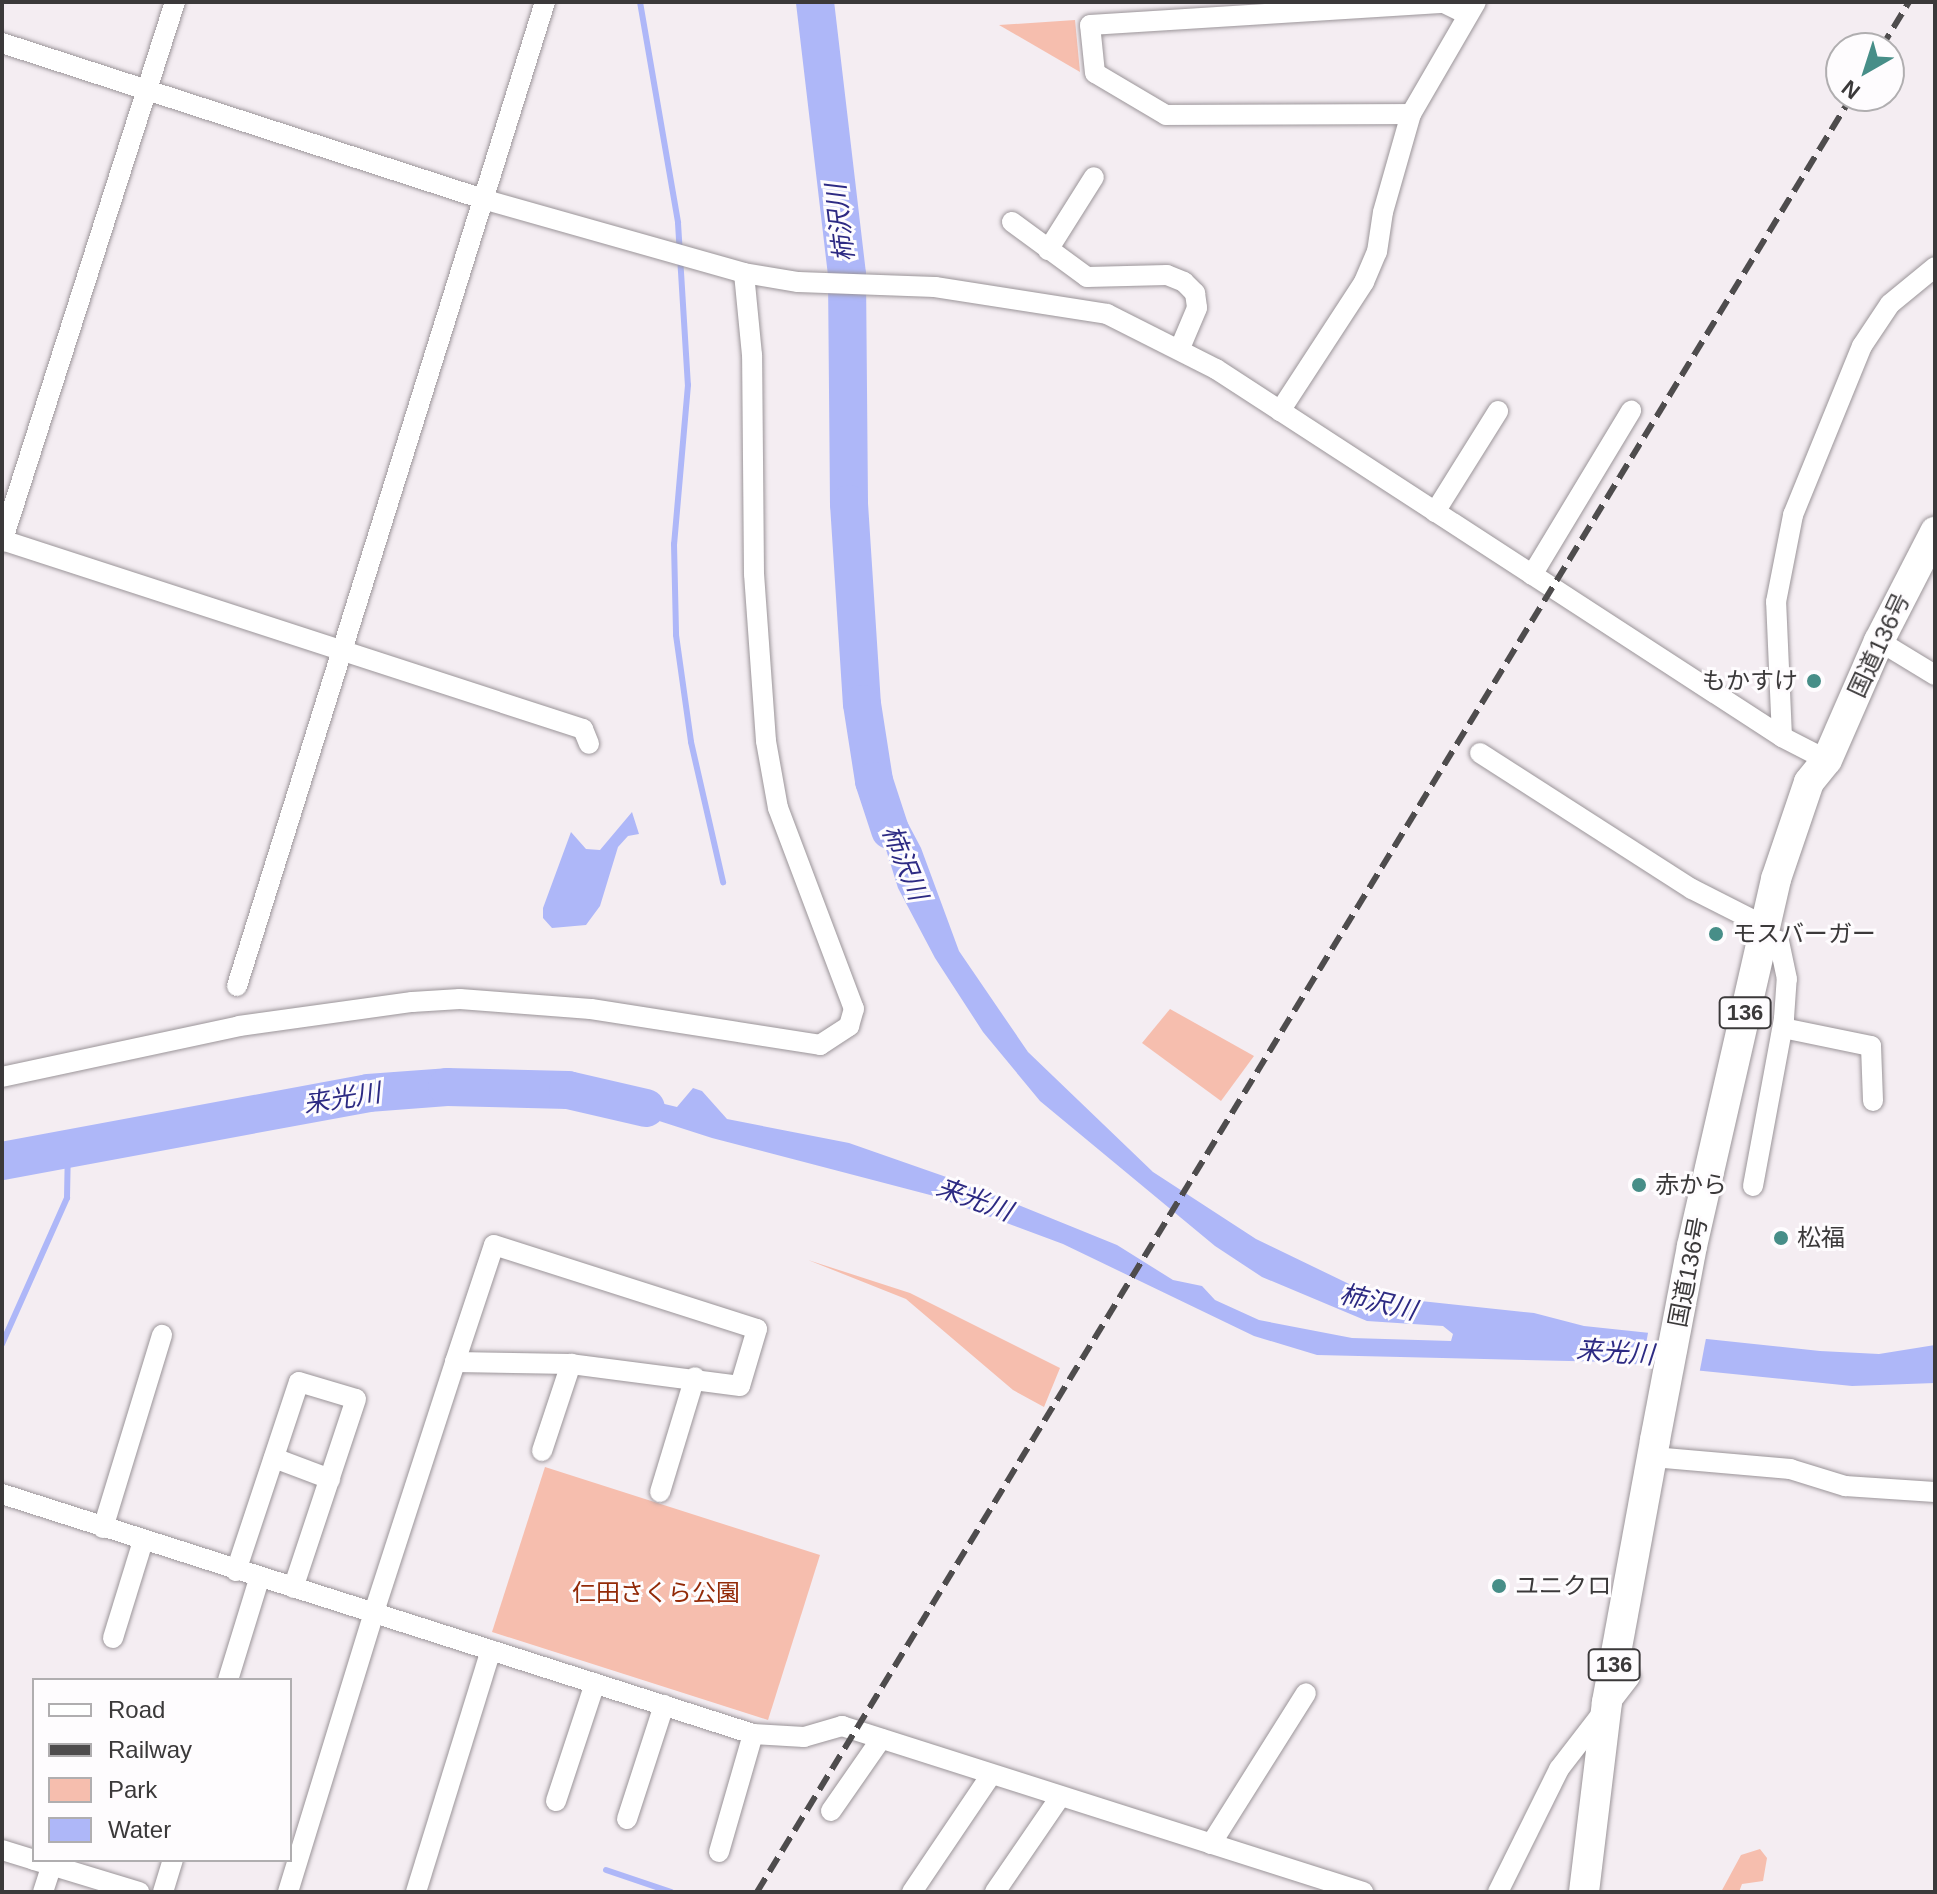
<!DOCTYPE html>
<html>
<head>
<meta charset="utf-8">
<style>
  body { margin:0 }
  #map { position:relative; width:1937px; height:1894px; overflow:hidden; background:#f4edf2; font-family:Helvetica,"Noto Sans JP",sans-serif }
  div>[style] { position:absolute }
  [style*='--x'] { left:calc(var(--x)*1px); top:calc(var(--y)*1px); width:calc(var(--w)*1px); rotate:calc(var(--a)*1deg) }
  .green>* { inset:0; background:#f6beae }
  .water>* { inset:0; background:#aeb7f8 }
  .pier>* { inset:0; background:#f4edf2 }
  .stream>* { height:6px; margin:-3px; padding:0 3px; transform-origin:3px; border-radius:3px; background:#aeb7f8 }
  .river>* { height:38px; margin:-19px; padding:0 19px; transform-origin:19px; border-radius:19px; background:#aeb7f8 }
  .roads { filter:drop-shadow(0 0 2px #9b9599) drop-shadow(0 0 2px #9b9599) }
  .minor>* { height:20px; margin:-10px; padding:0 10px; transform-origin:10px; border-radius:10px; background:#fff }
  .highway>* { height:30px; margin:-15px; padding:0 15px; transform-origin:15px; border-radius:15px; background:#fff }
  .rail>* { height:6px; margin-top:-3px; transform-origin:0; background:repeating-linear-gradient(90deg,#4e4c4d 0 16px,transparent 0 24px) }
  .dots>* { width:22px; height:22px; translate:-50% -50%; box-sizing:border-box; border:4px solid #fefcfe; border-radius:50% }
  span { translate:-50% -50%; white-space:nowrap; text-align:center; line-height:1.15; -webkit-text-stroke:6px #fefcfe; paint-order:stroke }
  .shield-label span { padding:2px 6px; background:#fefcfe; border:2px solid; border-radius:6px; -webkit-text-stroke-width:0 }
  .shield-label { font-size:22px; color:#3b393a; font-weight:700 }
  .street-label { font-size:24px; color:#3b393a }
  .poi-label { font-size:24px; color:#3b393a }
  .right { translate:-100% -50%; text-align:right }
  .left { translate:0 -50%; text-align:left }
  .park-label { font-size:24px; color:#922a08 }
  .water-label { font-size:26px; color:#2d2a83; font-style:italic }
  .frame { position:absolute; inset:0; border:4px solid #3b393a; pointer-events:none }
  .legend { position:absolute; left:32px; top:1678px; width:260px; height:184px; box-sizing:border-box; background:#fefcfe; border:2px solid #b0aeb0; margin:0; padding:10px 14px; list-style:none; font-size:24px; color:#3b393a }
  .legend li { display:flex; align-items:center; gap:16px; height:40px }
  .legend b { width:40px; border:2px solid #b0aeb0 }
  .north { position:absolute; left:1825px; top:32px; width:80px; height:80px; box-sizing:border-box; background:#fefcfe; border:2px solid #b0aeb0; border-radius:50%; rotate:219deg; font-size:22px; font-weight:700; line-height:32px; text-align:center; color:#3b393a }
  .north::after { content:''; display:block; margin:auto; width:28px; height:36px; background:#478e88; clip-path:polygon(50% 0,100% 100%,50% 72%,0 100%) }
</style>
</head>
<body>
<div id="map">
  <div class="green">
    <i style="clip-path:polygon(1075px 20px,1080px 72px,999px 25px)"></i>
    <i style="clip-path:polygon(1170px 1009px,1254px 1056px,1221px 1101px,1142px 1043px)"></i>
    <i style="clip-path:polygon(808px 1260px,910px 1293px,1060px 1368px,1044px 1407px,1013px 1390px,906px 1299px)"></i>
    <i style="clip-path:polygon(545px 1467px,820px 1555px,768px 1720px,492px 1632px)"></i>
    <i style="clip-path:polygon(1760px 1849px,1767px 1858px,1763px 1881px,1742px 1884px,1739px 1892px,1721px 1892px,1741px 1855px)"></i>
  </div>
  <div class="water">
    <i style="clip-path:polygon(884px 778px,921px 848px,959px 951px,1028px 1052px,1153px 1172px,1256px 1239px,1374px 1296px,1534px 1313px,1584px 1326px,1820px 1351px,1879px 1354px,1935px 1345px,1935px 1383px,1852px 1386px,1614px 1362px,1317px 1355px,1254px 1336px,1063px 1244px,934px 1196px,712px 1138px,597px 1101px,598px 1088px,677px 1107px,693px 1088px,702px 1091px,727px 1119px,849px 1143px,972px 1186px,1117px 1245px,1173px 1280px,1202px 1286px,1215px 1300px,1259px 1320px,1352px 1338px,1451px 1341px,1453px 1334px,1443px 1326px,1367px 1321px,1262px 1277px,1215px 1246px,1040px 1101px,983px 1032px,935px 958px,898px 888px,865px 782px)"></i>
    <i style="clip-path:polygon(632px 812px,639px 834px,628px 836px,618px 847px,600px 906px,586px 925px,552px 928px,543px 918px,543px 908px,571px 832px,586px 849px,600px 850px)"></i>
  </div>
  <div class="pier">
    <i style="clip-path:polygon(1649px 1328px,1707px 1333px,1699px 1375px,1641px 1369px)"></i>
  </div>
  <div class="stream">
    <i style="--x:640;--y:2;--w:224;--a:80.2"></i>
    <i style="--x:678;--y:223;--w:162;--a:86.5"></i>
    <i style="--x:688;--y:385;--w:160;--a:95"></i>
    <i style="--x:674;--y:544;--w:91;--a:88.7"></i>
    <i style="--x:676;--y:635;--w:108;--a:82"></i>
    <i style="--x:691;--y:742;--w:144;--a:77.1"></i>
    <i style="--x:2;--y:1344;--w:160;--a:-66"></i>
    <i style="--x:67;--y:1198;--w:50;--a:-88.9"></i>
    <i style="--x:606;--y:1870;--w:69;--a:18.7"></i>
  </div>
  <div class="river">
    <i style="--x:815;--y:2;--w:275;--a:83.3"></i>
    <i style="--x:847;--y:275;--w:229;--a:89.5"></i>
    <i style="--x:849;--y:504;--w:200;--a:86.3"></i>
    <i style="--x:862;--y:704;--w:78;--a:81.1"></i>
    <i style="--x:874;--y:781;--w:52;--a:71.9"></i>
    <i style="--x:2;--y:1161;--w:372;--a:-10.5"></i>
    <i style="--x:368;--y:1093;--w:79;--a:-4.3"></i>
    <i style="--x:447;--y:1087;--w:121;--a:1.4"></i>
    <i style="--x:568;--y:1090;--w:80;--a:13"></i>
  </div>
  <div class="roads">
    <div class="minor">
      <i style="--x:2;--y:43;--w:509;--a:17.97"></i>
      <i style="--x:486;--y:200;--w:268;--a:15.8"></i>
      <i style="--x:744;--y:273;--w:55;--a:9.5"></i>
      <i style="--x:798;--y:282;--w:137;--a:2.1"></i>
      <i style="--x:935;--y:287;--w:174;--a:8.9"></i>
      <i style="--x:1107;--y:314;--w:122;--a:26.8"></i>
      <i style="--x:1216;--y:369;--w:675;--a:33.03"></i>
      <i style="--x:1782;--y:737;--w:51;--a:27.1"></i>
      <i style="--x:1411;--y:114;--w:245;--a:179.8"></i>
      <i style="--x:1166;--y:115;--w:82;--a:-149.4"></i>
      <i style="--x:1095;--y:73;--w:48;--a:-95.9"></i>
      <i style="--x:1090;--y:25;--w:355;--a:-3.6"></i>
      <i style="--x:1444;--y:3;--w:25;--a:26"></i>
      <i style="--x:1012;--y:222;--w:93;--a:36.3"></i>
      <i style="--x:1087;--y:277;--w:80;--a:-1.4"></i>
      <i style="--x:1167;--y:275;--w:18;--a:22"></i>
      <i style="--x:1184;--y:282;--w:16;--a:45"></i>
      <i style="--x:1195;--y:293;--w:15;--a:82"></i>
      <i style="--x:1197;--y:308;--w:43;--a:113"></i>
      <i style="--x:1048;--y:250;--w:86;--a:-57.8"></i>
      <i style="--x:1280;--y:411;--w:154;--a:-56.9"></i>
      <i style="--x:1364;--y:282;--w:33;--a:-67"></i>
      <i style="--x:1377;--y:252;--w:40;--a:-81.5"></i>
      <i style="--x:1383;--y:212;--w:102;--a:-74.1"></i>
      <i style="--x:1411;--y:114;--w:129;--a:-59.9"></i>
      <i style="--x:1435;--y:512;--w:119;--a:-58"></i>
      <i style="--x:2;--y:540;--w:611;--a:18.02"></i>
      <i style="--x:583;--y:729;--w:16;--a:68"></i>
      <i style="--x:2;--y:542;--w:567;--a:-72.24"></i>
      <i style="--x:1532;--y:575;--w:192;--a:-58.9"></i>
      <i style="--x:1879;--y:641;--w:66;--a:31.3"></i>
      <i style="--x:1782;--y:737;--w:135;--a:-92.5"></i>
      <i style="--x:1776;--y:602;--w:89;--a:-78.9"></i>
      <i style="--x:1793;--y:515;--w:183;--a:-67.8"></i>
      <i style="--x:1862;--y:346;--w:50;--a:-56.3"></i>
      <i style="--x:1890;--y:304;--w:58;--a:-39.4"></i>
      <i style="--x:1480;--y:753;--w:252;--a:32.7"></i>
      <i style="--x:1692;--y:889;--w:82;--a:26.9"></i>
      <i style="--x:237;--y:986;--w:1031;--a:-72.62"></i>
      <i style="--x:1783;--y:1028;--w:90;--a:11.6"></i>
      <i style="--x:1871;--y:1046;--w:55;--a:87.9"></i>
      <i style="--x:2;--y:1077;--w:242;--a:-12.1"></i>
      <i style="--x:239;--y:1026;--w:175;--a:-7.9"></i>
      <i style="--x:412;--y:1002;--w:48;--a:-3.6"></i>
      <i style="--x:460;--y:999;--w:131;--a:4.4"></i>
      <i style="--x:591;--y:1009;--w:232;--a:8.9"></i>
      <i style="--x:820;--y:1045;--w:35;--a:-33"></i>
      <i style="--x:849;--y:1026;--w:18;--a:-74"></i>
      <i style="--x:854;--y:1009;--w:215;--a:-110.7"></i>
      <i style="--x:778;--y:808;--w:68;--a:-100.2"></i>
      <i style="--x:766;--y:741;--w:167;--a:-94.1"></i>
      <i style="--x:754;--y:574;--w:219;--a:-90.5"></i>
      <i style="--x:752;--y:355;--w:82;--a:-95.6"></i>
      <i style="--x:1753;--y:1186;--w:171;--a:-79.5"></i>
      <i style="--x:1784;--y:1018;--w:39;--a:-86"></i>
      <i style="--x:1787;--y:979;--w:39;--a:-102"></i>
      <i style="--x:542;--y:1451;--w:92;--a:-71.6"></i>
      <i style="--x:1653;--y:1457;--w:138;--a:5"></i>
      <i style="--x:1790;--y:1469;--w:58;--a:17.2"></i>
      <i style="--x:1845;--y:1486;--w:90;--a:3.8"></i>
      <i style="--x:274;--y:1458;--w:60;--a:20.6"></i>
      <i style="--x:660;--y:1492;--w:120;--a:-73.1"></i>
      <i style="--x:2;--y:1494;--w:788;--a:17.72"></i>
      <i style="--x:753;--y:1734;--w:51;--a:3.4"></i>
      <i style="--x:804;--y:1737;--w:40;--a:-16"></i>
      <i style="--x:842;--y:1726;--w:547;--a:17.67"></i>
      <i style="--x:103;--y:1528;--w:202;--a:-73"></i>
      <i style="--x:236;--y:1571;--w:199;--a:-71.6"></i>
      <i style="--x:299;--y:1382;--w:59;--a:16.6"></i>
      <i style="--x:356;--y:1399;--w:199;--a:108.4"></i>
      <i style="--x:113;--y:1638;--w:102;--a:-72.8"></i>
      <i style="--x:228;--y:1680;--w:106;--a:-72.9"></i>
      <i style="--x:556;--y:1801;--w:124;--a:-71.7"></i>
      <i style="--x:831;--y:1811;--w:88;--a:-55.2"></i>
      <i style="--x:627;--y:1819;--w:120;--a:-72"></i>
      <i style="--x:1211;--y:1844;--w:178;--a:-57.8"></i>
      <i style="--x:2;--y:1850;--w:34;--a:17"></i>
      <i style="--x:719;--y:1852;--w:123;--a:-73.9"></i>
      <i style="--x:34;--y:1860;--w:110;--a:16.9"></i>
      <i style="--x:43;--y:1892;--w:28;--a:-72"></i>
      <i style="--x:163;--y:1892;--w:34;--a:-73"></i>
      <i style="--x:288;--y:1892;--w:293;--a:-72.9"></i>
      <i style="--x:374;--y:1612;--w:263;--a:-72"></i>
      <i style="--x:455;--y:1362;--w:123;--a:-71.6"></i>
      <i style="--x:494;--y:1245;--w:276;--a:17.7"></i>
      <i style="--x:757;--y:1329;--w:59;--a:106.6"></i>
      <i style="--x:740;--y:1386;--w:170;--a:-172.6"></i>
      <i style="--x:571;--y:1364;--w:116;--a:-179"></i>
      <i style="--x:416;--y:1892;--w:253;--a:-72.8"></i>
      <i style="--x:912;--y:1892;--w:141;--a:-56"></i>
      <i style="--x:995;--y:1892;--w:115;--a:-55.6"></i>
      <i style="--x:1498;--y:1892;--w:137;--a:-63.6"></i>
      <i style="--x:1559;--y:1769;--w:116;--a:-52.3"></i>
    </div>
    <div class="highway">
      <i style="--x:1584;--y:1892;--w:191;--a:-83.1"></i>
      <i style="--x:1607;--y:1702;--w:266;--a:-79.6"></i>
      <i style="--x:1655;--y:1440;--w:197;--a:-79.2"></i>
      <i style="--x:1692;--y:1246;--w:376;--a:-77.1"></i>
      <i style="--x:1776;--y:879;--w:102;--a:-71.2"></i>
      <i style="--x:1809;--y:782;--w:28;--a:-51"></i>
      <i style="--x:1827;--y:760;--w:130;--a:-66.4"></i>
      <i style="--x:1879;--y:641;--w:123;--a:-62.8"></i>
    </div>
  </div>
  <div class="rail">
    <i style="--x:1881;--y:48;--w:54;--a:-58.7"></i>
    <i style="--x:757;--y:1892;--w:2103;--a:-58.63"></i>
  </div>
  <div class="dots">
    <i style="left:1814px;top:681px;background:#478e88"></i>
    <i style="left:1716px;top:934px;background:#478e88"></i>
    <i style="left:1639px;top:1185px;background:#478e88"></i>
    <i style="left:1781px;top:1238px;background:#478e88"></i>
    <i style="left:1499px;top:1586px;background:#478e88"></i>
  </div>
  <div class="shield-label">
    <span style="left:1745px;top:1013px">136</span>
    <span style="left:1614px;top:1665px">136</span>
  </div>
  <div class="street-label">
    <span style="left:1879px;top:645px;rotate:-65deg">国道136号</span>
    <span style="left:1688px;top:1272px;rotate:-79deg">国道136号</span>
  </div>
  <div class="poi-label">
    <span class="right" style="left:1798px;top:681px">もかすけ</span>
    <span class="left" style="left:1732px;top:934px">モスバーガー</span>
    <span class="left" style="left:1655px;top:1185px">赤から</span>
    <span class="left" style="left:1797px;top:1238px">松福</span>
    <span class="left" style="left:1515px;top:1586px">ユニクロ</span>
  </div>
  <div class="park-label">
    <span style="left:656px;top:1593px">仁田さくら公園</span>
  </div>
  <div class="water-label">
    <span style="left:841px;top:223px;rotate:-97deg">柿沢川</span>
    <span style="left:904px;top:863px;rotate:68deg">柿沢川</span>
    <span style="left:342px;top:1099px;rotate:-9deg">来光川</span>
    <span style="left:974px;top:1200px;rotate:20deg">来光川</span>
    <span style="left:1378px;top:1303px;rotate:13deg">柿沢川</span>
    <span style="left:1615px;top:1353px;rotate:4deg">来光川</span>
  </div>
  <div class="frame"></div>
  <ul class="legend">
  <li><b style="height:10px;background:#fff"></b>Road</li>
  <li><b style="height:10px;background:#4e4c4d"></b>Railway</li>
  <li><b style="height:22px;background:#f6beae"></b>Park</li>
  <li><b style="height:22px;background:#aeb7f8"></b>Water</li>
  </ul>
  <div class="north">N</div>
</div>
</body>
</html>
